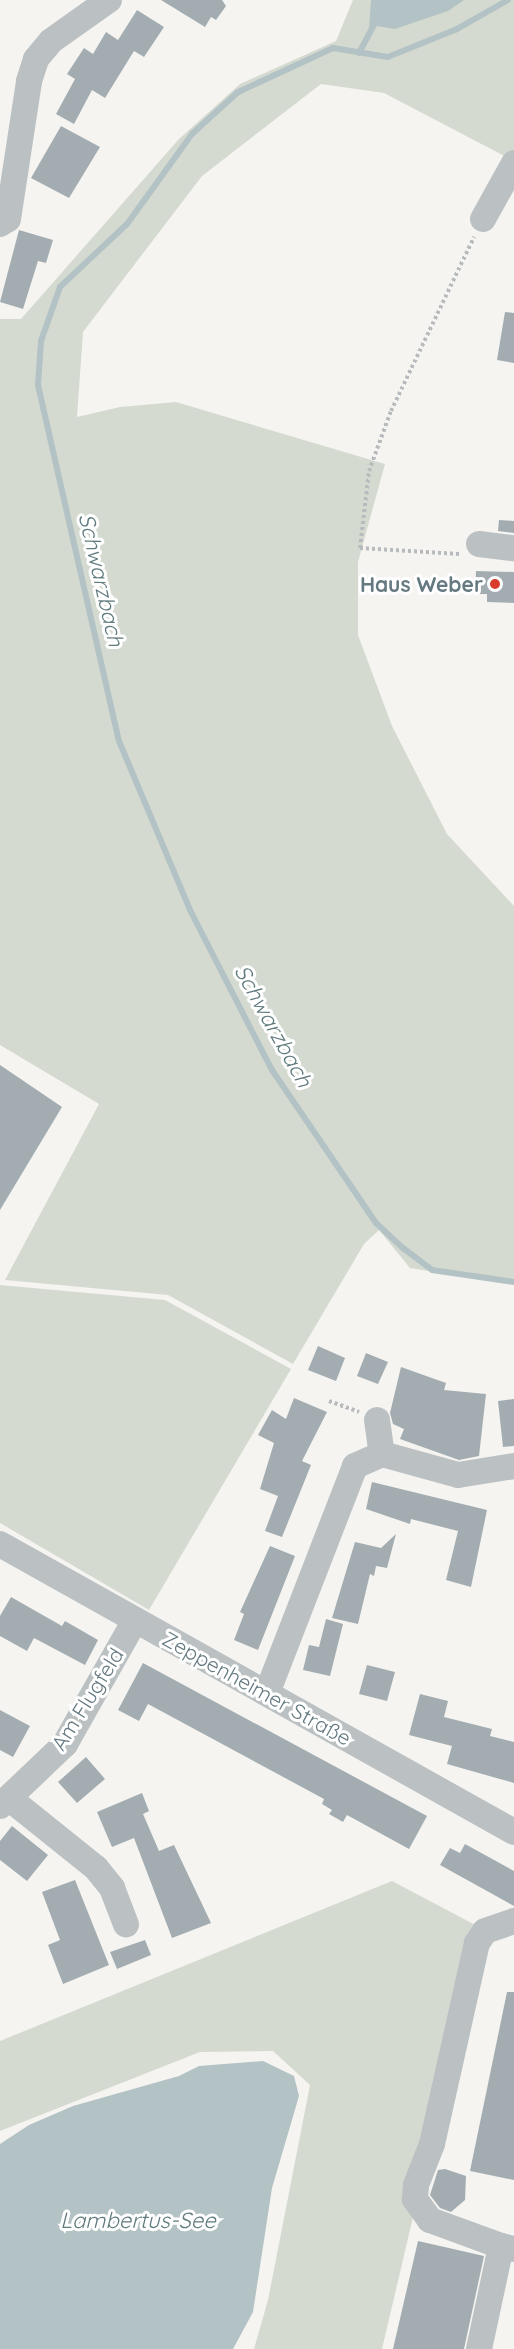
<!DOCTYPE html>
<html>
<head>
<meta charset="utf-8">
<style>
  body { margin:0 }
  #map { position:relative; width:514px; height:2349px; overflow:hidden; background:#f5f4f1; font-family:Quicksand,sans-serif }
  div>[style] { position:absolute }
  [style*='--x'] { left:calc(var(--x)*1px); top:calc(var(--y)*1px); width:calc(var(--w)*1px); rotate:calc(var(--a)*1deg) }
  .green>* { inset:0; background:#d5dad1 }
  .water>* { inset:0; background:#b3c2c4 }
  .stream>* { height:6px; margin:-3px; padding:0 3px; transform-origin:3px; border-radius:3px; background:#b3c2c4 }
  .building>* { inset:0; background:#a3adb1 }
  .path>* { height:4px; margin-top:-2px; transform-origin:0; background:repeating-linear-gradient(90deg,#b8bbbd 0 3px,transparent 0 6px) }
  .minor>* { height:26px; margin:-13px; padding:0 13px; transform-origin:13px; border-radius:13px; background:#bbc1c3 }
  .dots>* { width:16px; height:16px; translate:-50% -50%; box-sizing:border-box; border:3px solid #fff; border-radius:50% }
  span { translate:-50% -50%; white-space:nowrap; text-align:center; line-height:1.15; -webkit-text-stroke:6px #fff; paint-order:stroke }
  .poi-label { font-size:21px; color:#657981; font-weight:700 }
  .right { translate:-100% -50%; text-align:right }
  .street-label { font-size:21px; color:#657981 }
  .water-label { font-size:22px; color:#617b7e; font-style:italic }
</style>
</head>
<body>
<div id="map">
  <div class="green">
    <i style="clip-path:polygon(353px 0,514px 0,514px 161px,384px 93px,321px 84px,202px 176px,83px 332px,77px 417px,120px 407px,176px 402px,385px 464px,358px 562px,358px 635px,392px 726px,447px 834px,514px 906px,514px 1285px,410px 1268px,379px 1230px,364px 1244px,293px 1364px,168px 1295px,5px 1280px,99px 1104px,0 1045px,0 319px,21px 319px,179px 139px,240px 84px,336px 41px)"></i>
    <i style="clip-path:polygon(0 1285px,165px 1300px,291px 1369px,149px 1610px,0 1523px)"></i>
    <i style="clip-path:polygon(392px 1881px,481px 1928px,382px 2349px,254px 2349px,268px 2300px,310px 2085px,273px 2051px,200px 2052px,0 2131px,0 2041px)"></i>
  </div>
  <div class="water">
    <i style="clip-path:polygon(371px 0,464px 0,448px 11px,395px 29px,377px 26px,369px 30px)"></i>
    <i style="clip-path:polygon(263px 2061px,294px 2076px,299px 2096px,272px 2188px,253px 2312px,233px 2349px,0 2349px,0 2144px,29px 2125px,73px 2106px,179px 2076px,199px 2066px)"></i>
  </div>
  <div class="stream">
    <i style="--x:508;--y:0;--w:59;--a:150.4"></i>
    <i style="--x:457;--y:29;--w:74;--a:157.9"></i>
    <i style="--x:388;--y:57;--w:56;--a:-170.7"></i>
    <i style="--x:333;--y:48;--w:105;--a:155.1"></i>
    <i style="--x:238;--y:92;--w:62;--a:137.6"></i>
    <i style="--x:192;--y:134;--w:111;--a:125.8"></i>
    <i style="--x:127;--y:224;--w:92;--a:136.8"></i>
    <i style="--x:60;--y:287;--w:57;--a:109.4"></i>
    <i style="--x:41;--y:341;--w:44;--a:93.9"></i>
    <i style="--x:38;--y:385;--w:365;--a:77.2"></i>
    <i style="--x:119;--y:741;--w:183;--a:67.2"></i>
    <i style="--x:190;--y:910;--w:180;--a:62.9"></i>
    <i style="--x:272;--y:1070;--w:185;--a:55.8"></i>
    <i style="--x:376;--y:1223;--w:37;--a:43"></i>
    <i style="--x:403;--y:1248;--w:36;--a:37"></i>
    <i style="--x:432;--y:1270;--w:83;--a:8.3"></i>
    <i style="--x:359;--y:53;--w:32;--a:-62"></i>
  </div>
  <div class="building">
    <i style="clip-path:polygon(161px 0,222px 0,226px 6px,216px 20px,211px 17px,205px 27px)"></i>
    <i style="clip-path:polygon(137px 10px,164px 27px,144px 57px,134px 51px,105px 98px,92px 90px,74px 124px,56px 114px,75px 79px,67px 74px,84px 48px,93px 54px,106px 32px,118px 40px)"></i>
    <i style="clip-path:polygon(61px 126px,100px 147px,69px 198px,31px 178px)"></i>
    <i style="clip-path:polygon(19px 230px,53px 240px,46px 263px,38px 261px,23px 309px,0 302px)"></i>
    <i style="clip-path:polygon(505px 312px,514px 313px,514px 363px,497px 360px)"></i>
    <i style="clip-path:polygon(499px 520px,514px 521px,514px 533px,498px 531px)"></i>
    <i style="clip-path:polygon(476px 571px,514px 572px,514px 603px,487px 602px,487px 594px,475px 594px)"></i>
    <i style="clip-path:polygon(0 1065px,62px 1107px,0 1210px)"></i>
    <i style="clip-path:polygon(318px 1346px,345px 1358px,336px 1381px,308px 1370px)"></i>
    <i style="clip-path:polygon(366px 1353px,388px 1362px,378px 1384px,357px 1376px)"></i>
    <i style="clip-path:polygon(401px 1367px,446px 1383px,444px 1390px,486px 1394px,479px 1456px,459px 1460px,400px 1439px,404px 1429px,393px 1424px,390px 1413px)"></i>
    <i style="clip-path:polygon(294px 1398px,327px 1412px,302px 1461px,311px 1465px,282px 1537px,265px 1531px,278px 1496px,260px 1489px,274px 1443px,258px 1435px,272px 1410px,286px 1419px)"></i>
    <i style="clip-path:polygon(514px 1399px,514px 1446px,503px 1447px,498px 1401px)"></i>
    <i style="clip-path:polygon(372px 1482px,487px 1510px,471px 1587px,446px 1580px,458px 1531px,411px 1519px,410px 1524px,366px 1509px)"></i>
    <i style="clip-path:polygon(396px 1534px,387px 1568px,376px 1566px,374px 1576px,370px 1574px,358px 1624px,332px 1618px,355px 1542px,381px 1548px)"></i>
    <i style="clip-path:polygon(270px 1546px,295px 1556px,258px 1650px,234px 1640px,244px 1614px,240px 1612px)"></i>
    <i style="clip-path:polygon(11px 1597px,62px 1626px,65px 1621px,98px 1640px,85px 1665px,34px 1638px,27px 1651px,0 1636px,0 1616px)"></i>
    <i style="clip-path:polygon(326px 1619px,343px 1624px,330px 1676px,303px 1670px,309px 1645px,319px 1647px)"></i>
    <i style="clip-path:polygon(143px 1663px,427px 1816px,409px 1849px,347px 1815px,343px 1822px,329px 1814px,332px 1810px,322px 1804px,324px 1799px,148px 1704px,139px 1721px,118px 1710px)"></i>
    <i style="clip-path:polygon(367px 1665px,395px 1672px,387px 1701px,359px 1694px)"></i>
    <i style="clip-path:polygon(420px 1694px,448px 1701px,444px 1717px,492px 1729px,490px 1736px,514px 1742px,514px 1783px,447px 1764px,452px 1746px,409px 1735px)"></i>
    <i style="clip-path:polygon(0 1710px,30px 1726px,13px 1757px,0 1750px)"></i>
    <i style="clip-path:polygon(86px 1757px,105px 1779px,77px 1803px,58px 1782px)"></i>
    <i style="clip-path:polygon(142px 1793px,149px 1811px,143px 1814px,159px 1851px,174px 1845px,211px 1923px,172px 1938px,134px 1838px,112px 1847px,97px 1812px)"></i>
    <i style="clip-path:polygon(12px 1826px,48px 1855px,27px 1881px,0 1860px,0 1841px)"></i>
    <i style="clip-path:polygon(465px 1844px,514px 1871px,514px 1906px,440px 1865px,450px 1848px,460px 1853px)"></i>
    <i style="clip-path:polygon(75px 1880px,109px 1965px,63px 1984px,48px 1945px,60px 1940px,42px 1892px)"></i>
    <i style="clip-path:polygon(145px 1940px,151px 1955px,117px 1969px,110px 1952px)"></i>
    <i style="clip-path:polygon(507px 1992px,514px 1992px,514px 2180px,470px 2171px)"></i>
    <i style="clip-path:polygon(445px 2169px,466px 2176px,465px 2200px,451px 2212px,440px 2208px,430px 2195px,438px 2170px)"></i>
    <i style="clip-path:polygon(418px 2241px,484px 2256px,464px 2349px,393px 2349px)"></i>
  </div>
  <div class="path">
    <i style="--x:459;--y:554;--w:99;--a:-176.5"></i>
    <i style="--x:360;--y:548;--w:78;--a:-83.3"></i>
    <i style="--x:369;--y:471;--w:64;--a:-69.9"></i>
    <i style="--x:391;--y:411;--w:193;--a:-64.5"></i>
    <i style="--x:329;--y:1401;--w:32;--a:20"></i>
  </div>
  <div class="minor">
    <i style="--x:483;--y:219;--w:64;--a:-61"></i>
    <i style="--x:0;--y:224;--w:9;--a:-32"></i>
    <i style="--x:8;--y:219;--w:140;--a:-81.3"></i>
    <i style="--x:29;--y:81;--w:23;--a:-72"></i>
    <i style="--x:36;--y:59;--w:23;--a:-50"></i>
    <i style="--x:51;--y:41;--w:71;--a:-35.3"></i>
    <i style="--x:479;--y:544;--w:35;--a:7"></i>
    <i style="--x:377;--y:1420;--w:34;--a:82"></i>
    <i style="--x:0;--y:1544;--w:589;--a:29.26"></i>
    <i style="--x:267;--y:1693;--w:243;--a:-68.8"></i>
    <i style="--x:355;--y:1466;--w:30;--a:-24"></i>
    <i style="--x:382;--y:1454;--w:79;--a:15.4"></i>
    <i style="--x:458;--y:1475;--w:57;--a:-9.1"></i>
    <i style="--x:10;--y:1799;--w:110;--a:38.7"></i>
    <i style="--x:96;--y:1868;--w:26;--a:51"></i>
    <i style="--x:112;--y:1888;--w:39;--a:69"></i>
    <i style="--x:0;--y:1806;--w:90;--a:-43.6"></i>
    <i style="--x:65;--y:1744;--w:140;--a:-60.5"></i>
    <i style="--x:501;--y:2246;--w:76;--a:-159.9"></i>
    <i style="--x:430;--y:2220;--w:26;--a:-126"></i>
    <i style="--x:415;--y:2199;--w:14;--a:-86"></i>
    <i style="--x:416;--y:2185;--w:44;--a:-68.7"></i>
    <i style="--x:432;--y:2144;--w:206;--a:-77.4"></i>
    <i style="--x:477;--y:1943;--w:14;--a:-56"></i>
    <i style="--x:485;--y:1931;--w:31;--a:-19"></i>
    <i style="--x:479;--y:2349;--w:105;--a:-77.9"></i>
    <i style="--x:501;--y:2246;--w:13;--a:13"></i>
  </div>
  <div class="dots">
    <i style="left:495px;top:584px;background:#d93b2d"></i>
  </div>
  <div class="poi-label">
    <span class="right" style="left:483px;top:584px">Haus Weber</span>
  </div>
  <div class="street-label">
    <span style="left:257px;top:1688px;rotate:29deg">Zeppenheimer Straße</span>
    <span style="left:87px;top:1699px;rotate:-58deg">Am Flugfeld</span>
  </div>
  <div class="water-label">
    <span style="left:101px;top:580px;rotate:77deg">Schwarzbach</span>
    <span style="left:273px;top:1026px;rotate:61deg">Schwarzbach</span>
    <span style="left:138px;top:2221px">Lambertus-See</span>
  </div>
</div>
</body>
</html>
